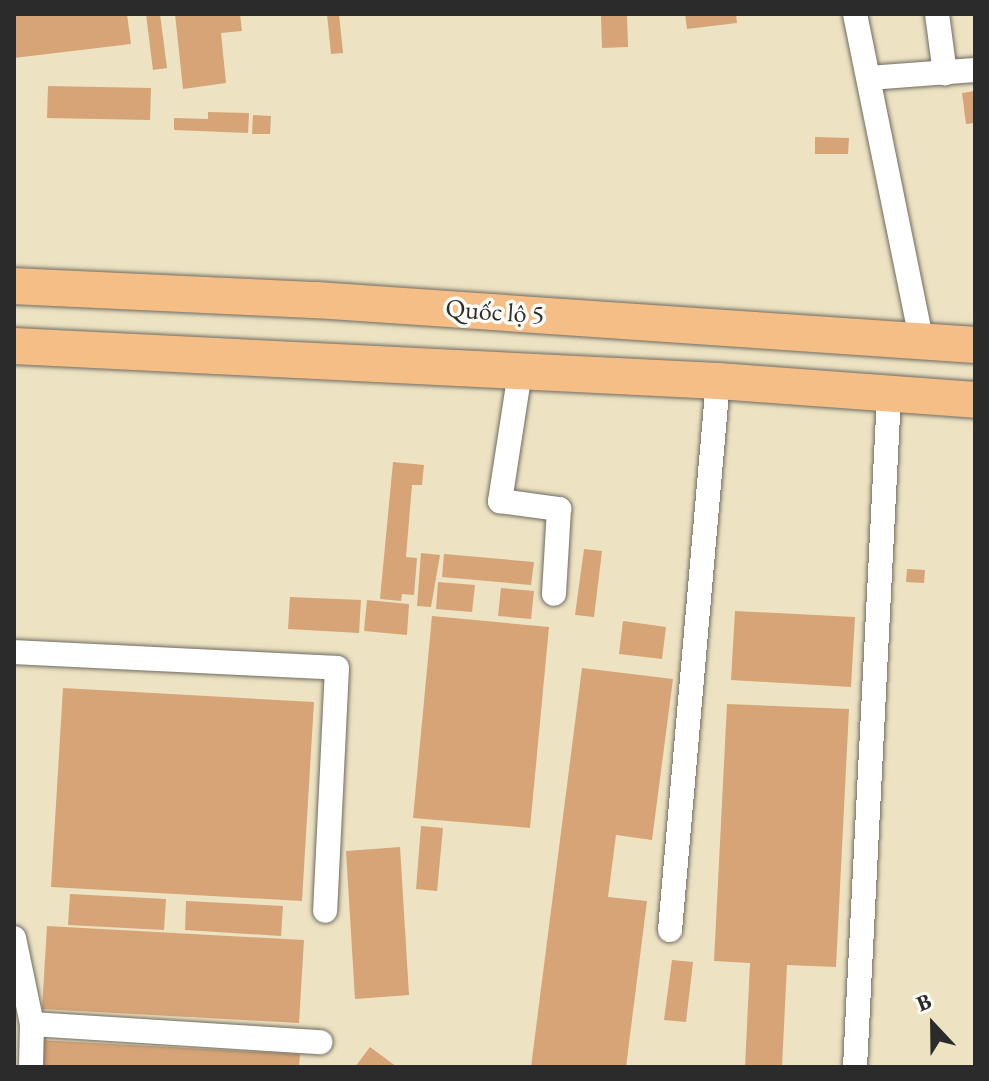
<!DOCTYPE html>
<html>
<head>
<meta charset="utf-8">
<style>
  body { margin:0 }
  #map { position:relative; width:989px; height:1081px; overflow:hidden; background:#ede3c3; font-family:"EB Garamond",serif }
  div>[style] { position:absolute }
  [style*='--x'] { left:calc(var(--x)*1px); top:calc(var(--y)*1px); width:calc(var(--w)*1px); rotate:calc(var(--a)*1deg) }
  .building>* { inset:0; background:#d6a477 }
  .roads { filter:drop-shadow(0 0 2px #6f6b60) drop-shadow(0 0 2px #6f6b60) }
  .minor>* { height:24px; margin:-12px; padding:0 12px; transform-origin:12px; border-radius:12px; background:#fff }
  .highway>* { height:36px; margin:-18px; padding:0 18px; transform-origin:18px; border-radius:18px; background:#f6be87 }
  span { translate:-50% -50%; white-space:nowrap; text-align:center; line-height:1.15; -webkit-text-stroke:7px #fdfcf7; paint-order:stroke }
  .street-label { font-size:26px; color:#2b2b2b }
  .frame { position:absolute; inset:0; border:16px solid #2b2b2b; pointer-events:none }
  .north { position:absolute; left:893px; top:985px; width:80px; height:80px; -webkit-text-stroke:6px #fdfcf7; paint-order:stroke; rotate:338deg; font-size:22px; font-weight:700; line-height:32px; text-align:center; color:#2b2b2b }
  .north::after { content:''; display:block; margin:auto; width:28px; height:36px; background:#2b2b2b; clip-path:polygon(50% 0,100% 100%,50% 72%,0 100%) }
</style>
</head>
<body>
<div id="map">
  <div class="building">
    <i style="clip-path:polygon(14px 14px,127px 14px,131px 44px,14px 58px)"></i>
    <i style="clip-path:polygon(146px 14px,160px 14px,167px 68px,153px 70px)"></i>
    <i style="clip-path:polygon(175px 14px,240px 14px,242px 31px,221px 33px,226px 83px,183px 89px)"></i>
    <i style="clip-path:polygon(327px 14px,339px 14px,343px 53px,331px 54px)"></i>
    <i style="clip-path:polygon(601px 14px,627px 14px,628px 47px,602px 48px)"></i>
    <i style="clip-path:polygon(685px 14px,736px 14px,737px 23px,687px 29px)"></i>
    <i style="clip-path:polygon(48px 86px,151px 88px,150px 120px,47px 118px)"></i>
    <i style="clip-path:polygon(975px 91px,975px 123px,966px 124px,962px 93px)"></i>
    <i style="clip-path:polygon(208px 112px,249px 113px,248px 133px,174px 130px,174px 118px,208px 119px)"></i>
    <i style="clip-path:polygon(253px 115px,271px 116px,270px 134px,252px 134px)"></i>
    <i style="clip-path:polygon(815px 137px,849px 138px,848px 154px,815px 154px)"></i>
    <i style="clip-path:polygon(393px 462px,424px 465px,422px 485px,412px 485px,406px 557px,417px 558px,414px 595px,402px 594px,401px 601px,380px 599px)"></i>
    <i style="clip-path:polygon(584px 549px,602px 551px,594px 617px,575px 615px)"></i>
    <i style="clip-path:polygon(421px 553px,440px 555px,431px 607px,417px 606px)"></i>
    <i style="clip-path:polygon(444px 554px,534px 562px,531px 585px,442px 577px)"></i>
    <i style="clip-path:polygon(907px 569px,925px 570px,924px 583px,906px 582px)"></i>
    <i style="clip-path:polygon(438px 582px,475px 585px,472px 612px,436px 609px)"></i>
    <i style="clip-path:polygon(501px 588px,534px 591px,531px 619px,498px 616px)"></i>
    <i style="clip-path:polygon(290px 597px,361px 600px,359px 633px,288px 629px)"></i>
    <i style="clip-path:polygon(367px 600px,409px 604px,407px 635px,364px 631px)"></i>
    <i style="clip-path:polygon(735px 611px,855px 617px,851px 687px,731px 680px)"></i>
    <i style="clip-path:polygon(432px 616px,549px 627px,530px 828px,413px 818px)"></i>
    <i style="clip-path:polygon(623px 621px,666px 627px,662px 659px,619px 654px)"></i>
    <i style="clip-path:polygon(582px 668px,673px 679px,652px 840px,616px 835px,608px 897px,647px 901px,626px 1067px,531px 1067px)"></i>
    <i style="clip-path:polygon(63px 688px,314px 702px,302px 901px,51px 887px)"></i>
    <i style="clip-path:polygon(727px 704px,849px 709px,836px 967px,787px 965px,782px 1067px,745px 1067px,750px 963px,714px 961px)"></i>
    <i style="clip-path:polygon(421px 826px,443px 828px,437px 891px,416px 889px)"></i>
    <i style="clip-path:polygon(400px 847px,409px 995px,355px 999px,346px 851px)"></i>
    <i style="clip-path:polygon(70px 894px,166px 899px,164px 930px,68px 925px)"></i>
    <i style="clip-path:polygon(186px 901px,283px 906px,281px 936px,185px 930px)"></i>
    <i style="clip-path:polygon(47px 926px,304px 940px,299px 1023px,42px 1009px)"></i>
    <i style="clip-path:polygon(672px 960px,693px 962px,686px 1022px,664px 1020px)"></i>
    <i style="clip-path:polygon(39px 1040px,300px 1054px,299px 1067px,37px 1067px)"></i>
    <i style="clip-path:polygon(370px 1047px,397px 1067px,355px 1067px)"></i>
  </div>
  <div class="roads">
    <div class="minor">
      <i style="--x:855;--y:14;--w:335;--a:78.5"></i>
      <i style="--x:937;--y:14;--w:60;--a:82.3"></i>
      <i style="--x:869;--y:78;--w:106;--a:-4.3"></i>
      <i style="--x:520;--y:372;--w:131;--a:98.8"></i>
      <i style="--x:500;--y:501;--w:60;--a:7.7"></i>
      <i style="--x:559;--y:509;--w:85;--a:93.4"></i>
      <i style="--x:14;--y:652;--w:323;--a:2.8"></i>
      <i style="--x:337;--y:668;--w:243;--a:92.8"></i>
      <i style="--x:670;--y:930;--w:551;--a:-85"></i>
      <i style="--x:14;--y:938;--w:88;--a:78.2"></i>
      <i style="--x:32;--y:1024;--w:43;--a:91.3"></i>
      <i style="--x:32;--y:1024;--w:289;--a:3.6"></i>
      <i style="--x:855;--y:1067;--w:673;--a:-87.1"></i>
    </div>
    <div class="highway">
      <i style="--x:14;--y:286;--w:302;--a:2.7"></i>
      <i style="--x:316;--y:300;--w:661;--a:3.91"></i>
      <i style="--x:14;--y:346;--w:705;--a:2.85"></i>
      <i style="--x:718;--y:381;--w:258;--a:4.2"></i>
    </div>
  </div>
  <div class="street-label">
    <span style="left:495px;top:312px;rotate:4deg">Quốc lộ 5</span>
  </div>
  <div class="frame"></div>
  <div class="north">B</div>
</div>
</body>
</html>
